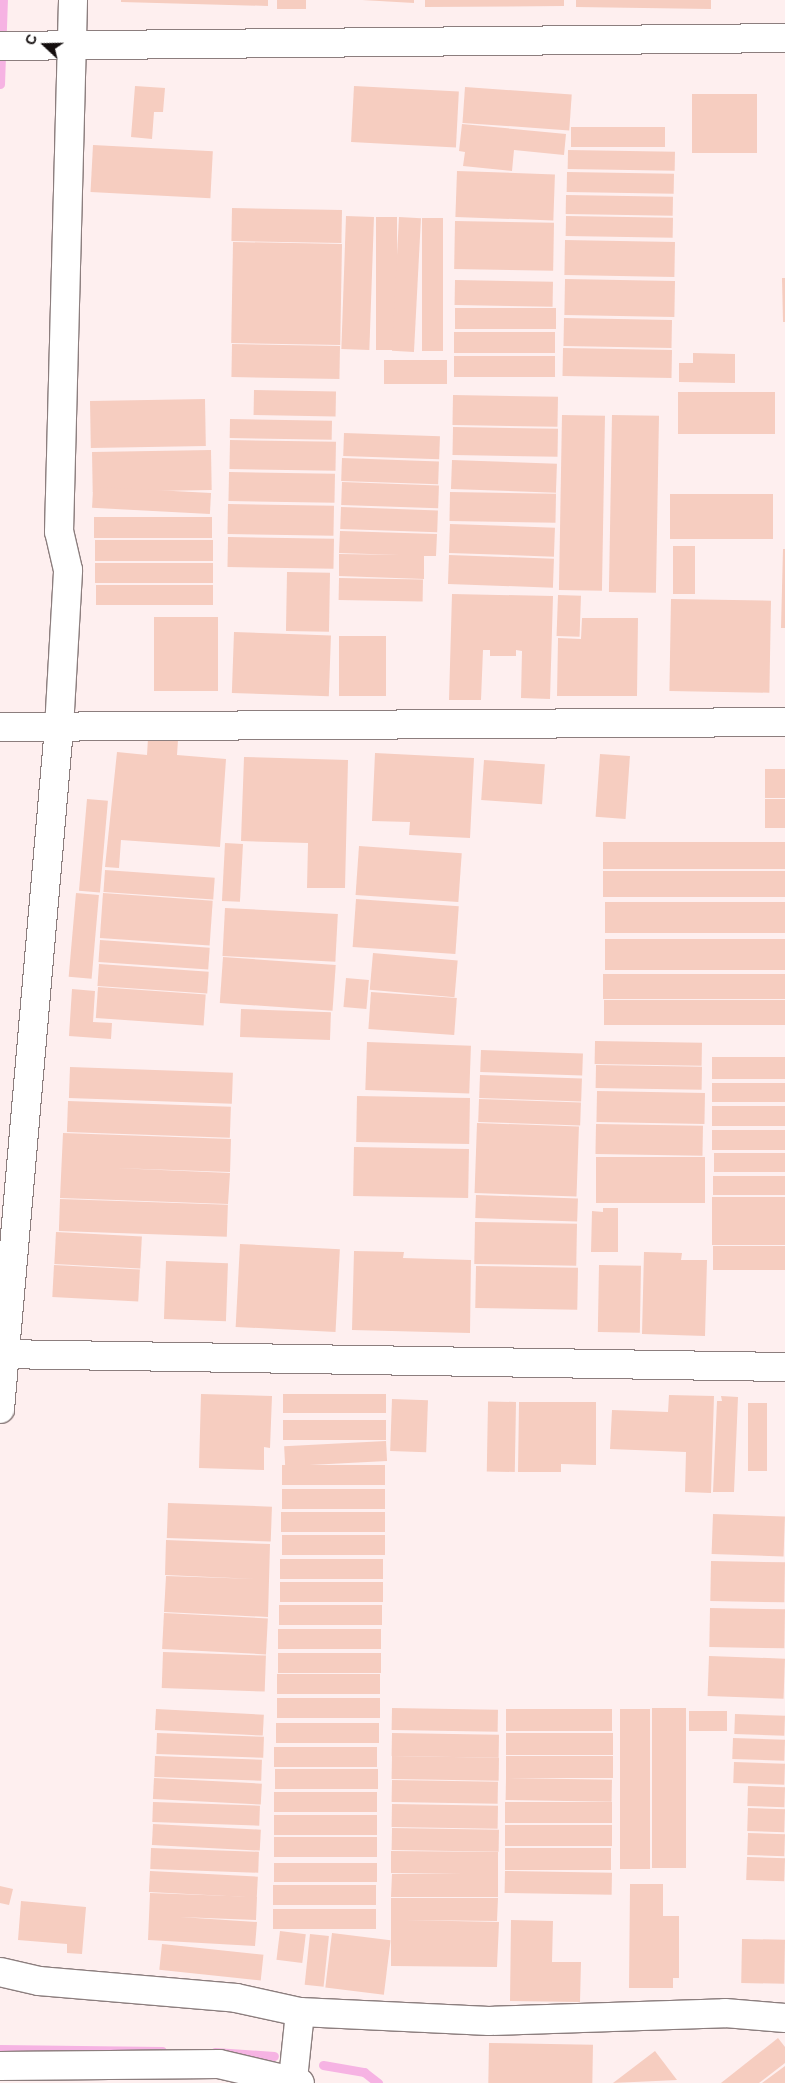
<!DOCTYPE html>
<meta charset="utf-8">
<style>
body{margin:0}
#map{position:relative;width:785px;height:2083px;overflow:hidden;background:#feefef;font-family:Arial,sans-serif}
div>[style]{position:absolute}
[style*='--x']{left:calc(var(--x)*1px);top:calc(var(--y)*1px);width:calc(var(--w)*1px);rotate:calc(var(--a)*1deg)}
.stream>*{height:9px;margin:-4.5px;padding:0 4.5px;transform-origin:4.5px;border-radius:4.5px;background:#f6b3e3}
.building>*{inset:0;background:#f6cdc0;transform-origin:0 0}
.roads{filter:drop-shadow(1px 0 #8c7e7e) drop-shadow(-1px 0 #8c7e7e) drop-shadow(0 1px #8c7e7e) drop-shadow(0 -1px #8c7e7e)}
.street>*{height:28px;margin:-14px;padding:0 14px;transform-origin:14px;border-radius:14px;background:#fff}
span{translate:-50% -50%;white-space:nowrap;text-align:center;line-height:1.15;-webkit-text-stroke:4px #fff;paint-order:stroke}
.north{position:absolute;left:20px;top:20px;width:50px;height:50px;-webkit-text-stroke:4px #fff;paint-order:stroke;rotate:291deg;font-size:14px;font-weight:700;line-height:20px;text-align:center;color:#140f0f}
.north::after{content:'';display:block;margin:auto;width:18px;height:22px;background:#140f0f;clip-path:polygon(50% 0,100% 100%,50% 72%,0 100%)}
</style>
<div id="map">
<div class="stream">
<i style="--x:0;--y:84;--w:84;--a:-88"></i>
<i style="--x:0;--y:2049;--w:162;--a:0.7"></i>
<i style="--x:215;--y:2052;--w:59;--a:3.9"></i>
<i style="--x:323;--y:2065;--w:42;--a:9.7"></i>
<i style="--x:364;--y:2072;--w:18;--a:38"></i>
</div>
<div class="building">
<i style="clip-path:polygon(121px 0,268px 0,268px 6px,121px 2px)"></i>
<i style="left:277px;top:0;width:29px;height:9px"></i>
<i style="clip-path:polygon(362px 0,414px 0,414px 3px)"></i>
<i style="clip-path:polygon(425px 0,564px 0,564px 6px,425px 7px)"></i>
<i style="clip-path:polygon(576px 0,711px 0,711px 9px,576px 7px)"></i>
<i style="clip-path:polygon(135px 86px,165px 88px,163px 112px,154px 112px,152px 139px,131px 137px)"></i>
<i style="left:354px;top:86px;width:105px;height:56px;rotate:3deg"></i>
<i style="left:465px;top:87px;width:107px;height:36px;rotate:4deg"></i>
<i style="left:692px;top:94px;width:65px;height:59px"></i>
<i style="clip-path:polygon(462px 124px,566px 134px,564px 155px,514px 150px,512px 171px,463px 166px,465px 152px,459px 151px)"></i>
<i style="left:571px;top:127px;width:94px;height:20px"></i>
<i style="left:93px;top:145px;width:120px;height:47px;rotate:3deg"></i>
<i style="left:568px;top:150px;width:107px;height:19px;rotate:1deg"></i>
<i style="left:457px;top:171px;width:98px;height:46px;rotate:2deg"></i>
<i style="left:567px;top:172px;width:107px;height:20px;rotate:1deg"></i>
<i style="left:566px;top:195px;width:107px;height:19px;rotate:1deg"></i>
<i style="left:232px;top:208px;width:110px;height:33px;rotate:1deg"></i>
<i style="left:346px;top:216px;width:28px;height:133px;rotate:2deg"></i>
<i style="left:566px;top:216px;width:107px;height:20px;rotate:1deg"></i>
<i style="left:376px;top:217px;width:21px;height:133px"></i>
<i style="left:399px;top:217px;width:22px;height:134px;rotate:3deg"></i>
<i style="left:422px;top:218px;width:21px;height:133px"></i>
<i style="left:455px;top:221px;width:99px;height:48px;rotate:1deg"></i>
<i style="left:565px;top:240px;width:110px;height:35px;rotate:1deg"></i>
<i style="left:233px;top:242px;width:109px;height:101px;rotate:1deg"></i>
<i style="clip-path:polygon(782px 278px,785px 278px,785px 322px,783px 322px)"></i>
<i style="left:565px;top:279px;width:110px;height:36px;rotate:1deg"></i>
<i style="left:455px;top:280px;width:98px;height:25px;rotate:1deg"></i>
<i style="left:455px;top:308px;width:101px;height:21px"></i>
<i style="left:564px;top:318px;width:108px;height:28px;rotate:1deg"></i>
<i style="left:454px;top:332px;width:101px;height:21px"></i>
<i style="left:232px;top:344px;width:108px;height:33px;rotate:1deg"></i>
<i style="left:563px;top:348px;width:109px;height:28px;rotate:1deg"></i>
<i style="clip-path:polygon(693px 353px,735px 354px,735px 383px,679px 382px,679px 363px,693px 363px)"></i>
<i style="left:454px;top:356px;width:101px;height:21px"></i>
<i style="left:384px;top:360px;width:63px;height:24px"></i>
<i style="left:254px;top:390px;width:82px;height:25px;rotate:1deg"></i>
<i style="left:678px;top:392px;width:97px;height:42px"></i>
<i style="left:453px;top:395px;width:105px;height:30px;rotate:1deg"></i>
<i style="left:205px;top:399px;width:47px;height:115px;rotate:89deg"></i>
<i style="left:562px;top:415px;width:43px;height:175px;rotate:1deg"></i>
<i style="left:612px;top:415px;width:47px;height:177px;rotate:1deg"></i>
<i style="left:230px;top:419px;width:102px;height:19px;rotate:1deg"></i>
<i style="left:453px;top:427px;width:105px;height:28px;rotate:1deg"></i>
<i style="left:344px;top:433px;width:96px;height:23px;rotate:2deg"></i>
<i style="left:230px;top:440px;width:106px;height:29px;rotate:1deg"></i>
<i style="left:211px;top:450px;width:40px;height:119px;rotate:89deg"></i>
<i style="left:342px;top:458px;width:97px;height:23px;rotate:2deg"></i>
<i style="left:452px;top:460px;width:105px;height:29px;rotate:2deg"></i>
<i style="left:229px;top:472px;width:106px;height:29px;rotate:1deg"></i>
<i style="left:342px;top:482px;width:97px;height:23px;rotate:2deg"></i>
<i style="left:450px;top:492px;width:106px;height:29px;rotate:1deg"></i>
<i style="left:211px;top:493px;width:21px;height:118px;rotate:93deg"></i>
<i style="left:670px;top:494px;width:103px;height:45px"></i>
<i style="left:228px;top:504px;width:106px;height:30px;rotate:1deg"></i>
<i style="left:341px;top:507px;width:97px;height:22px;rotate:2deg"></i>
<i style="left:94px;top:517px;width:118px;height:21px"></i>
<i style="left:450px;top:524px;width:105px;height:29px;rotate:2deg"></i>
<i style="clip-path:polygon(340px 531px,437px 534px,436px 556px,424px 556px,424px 579px,339px 576px,339px 554px,400px 555px,339px 553px)"></i>
<i style="left:228px;top:537px;width:106px;height:30px;rotate:1deg"></i>
<i style="left:213px;top:540px;width:21px;height:118px;rotate:90deg"></i>
<i style="left:673px;top:546px;width:22px;height:48px"></i>
<i style="clip-path:polygon(783px 549px,785px 549px,785px 628px,781px 628px)"></i>
<i style="left:449px;top:555px;width:105px;height:29px;rotate:2deg"></i>
<i style="left:213px;top:563px;width:20px;height:118px;rotate:90deg"></i>
<i style="left:287px;top:572px;width:43px;height:59px;rotate:1deg"></i>
<i style="left:339px;top:578px;width:84px;height:22px;rotate:1deg"></i>
<i style="left:213px;top:585px;width:20px;height:117px;rotate:90deg"></i>
<i style="clip-path:polygon(452px 594px,553px 596px,550px 699px,521px 698px,522px 651px,516px 650px,516px 656px,490px 656px,490px 650px,483px 650px,481px 700px,449px 700px)"></i>
<i style="left:558px;top:595px;width:23px;height:41px;rotate:2deg"></i>
<i style="left:671px;top:599px;width:100px;height:92px;rotate:1deg"></i>
<i style="left:154px;top:617px;width:64px;height:74px"></i>
<i style="clip-path:polygon(582px 618px,638px 618px,637px 696px,557px 696px,558px 638px,581px 639px)"></i>
<i style="left:234px;top:632px;width:97px;height:61px;rotate:2deg"></i>
<i style="left:386px;top:636px;width:60px;height:47px;rotate:90deg"></i>
<i style="clip-path:polygon(148px 738px,178px 740px,177px 755px,226px 759px,220px 847px,121px 840px,119px 868px,105px 867px,117px 752px,147px 755px)"></i>
<i style="clip-path:polygon(375px 753px,474px 758px,470px 838px,409px 835px,410px 822px,372px 821px)"></i>
<i style="left:600px;top:754px;width:30px;height:63px;rotate:4deg"></i>
<i style="clip-path:polygon(244px 757px,348px 760px,345px 888px,307px 888px,308px 843px,241px 841px)"></i>
<i style="left:484px;top:760px;width:61px;height:40px;rotate:4deg"></i>
<i style="left:765px;top:769px;width:20px;height:29px"></i>
<i style="left:87px;top:799px;width:21px;height:92px;rotate:5deg"></i>
<i style="left:765px;top:799px;width:20px;height:29px"></i>
<i style="left:785px;top:842px;width:27px;height:182px;rotate:90deg"></i>
<i style="left:225px;top:843px;width:18px;height:58px;rotate:3deg"></i>
<i style="left:359px;top:846px;width:103px;height:49px;rotate:4deg"></i>
<i style="left:105px;top:870px;width:110px;height:22px;rotate:4deg"></i>
<i style="left:785px;top:871px;width:26px;height:182px;rotate:90deg"></i>
<i style="left:76px;top:893px;width:23px;height:84px;rotate:5deg"></i>
<i style="left:103px;top:893px;width:110px;height:45px;rotate:4deg"></i>
<i style="left:356px;top:899px;width:103px;height:48px;rotate:4deg"></i>
<i style="left:785px;top:902px;width:31px;height:180px;rotate:90deg"></i>
<i style="left:225px;top:908px;width:113px;height:48px;rotate:3deg"></i>
<i style="left:785px;top:939px;width:31px;height:180px;rotate:90deg"></i>
<i style="left:100px;top:940px;width:110px;height:22px;rotate:4deg"></i>
<i style="left:373px;top:953px;width:85px;height:37px;rotate:5deg"></i>
<i style="left:223px;top:957px;width:113px;height:46px;rotate:4deg"></i>
<i style="left:99px;top:964px;width:110px;height:22px;rotate:4deg"></i>
<i style="left:603px;top:974px;width:182px;height:25px"></i>
<i style="left:346px;top:978px;width:23px;height:29px;rotate:5deg"></i>
<i style="left:98px;top:987px;width:108px;height:31px;rotate:4deg"></i>
<i style="clip-path:polygon(72px 989px,95px 991px,93px 1022px,112px 1023px,111px 1039px,69px 1036px)"></i>
<i style="left:371px;top:992px;width:86px;height:37px;rotate:4deg"></i>
<i style="left:604px;top:1000px;width:181px;height:25px"></i>
<i style="left:241px;top:1009px;width:90px;height:28px;rotate:2deg"></i>
<i style="left:595px;top:1041px;width:107px;height:23px;rotate:1deg"></i>
<i style="left:367px;top:1042px;width:104px;height:48px;rotate:2deg"></i>
<i style="left:481px;top:1050px;width:102px;height:22px;rotate:2deg"></i>
<i style="left:785px;top:1057px;width:22px;height:73px;rotate:90deg"></i>
<i style="left:596px;top:1065px;width:106px;height:23px;rotate:1deg"></i>
<i style="left:70px;top:1067px;width:163px;height:31px;rotate:2deg"></i>
<i style="left:480px;top:1075px;width:102px;height:23px;rotate:2deg"></i>
<i style="left:785px;top:1083px;width:19px;height:73px;rotate:90deg"></i>
<i style="left:597px;top:1091px;width:108px;height:31px;rotate:1deg"></i>
<i style="left:357px;top:1096px;width:113px;height:46px;rotate:1deg"></i>
<i style="left:479px;top:1099px;width:102px;height:23px;rotate:2deg"></i>
<i style="left:68px;top:1101px;width:163px;height:31px;rotate:2deg"></i>
<i style="left:785px;top:1106px;width:20px;height:73px;rotate:90deg"></i>
<i style="left:477px;top:1123px;width:102px;height:70px;rotate:2deg"></i>
<i style="left:596px;top:1124px;width:107px;height:30px;rotate:1deg"></i>
<i style="left:712px;top:1130px;width:73px;height:20px"></i>
<i style="clip-path:polygon(63px 1133px,231px 1139px,230px 1172px,115px 1168px,230px 1173px,228px 1204px,60px 1198px)"></i>
<i style="left:354px;top:1147px;width:115px;height:49px;rotate:1deg"></i>
<i style="left:785px;top:1153px;width:19px;height:71px;rotate:90deg"></i>
<i style="left:705px;top:1157px;width:46px;height:109px;rotate:90deg"></i>
<i style="left:785px;top:1176px;width:19px;height:72px;rotate:90deg"></i>
<i style="left:476px;top:1195px;width:102px;height:23px;rotate:2deg"></i>
<i style="left:785px;top:1197px;width:48px;height:73px;rotate:90deg"></i>
<i style="left:60px;top:1199px;width:168px;height:32px;rotate:2deg"></i>
<i style="clip-path:polygon(603px 1208px,618px 1208px,618px 1252px,591px 1252px,592px 1211px,603px 1212px)"></i>
<i style="left:475px;top:1222px;width:102px;height:42px;rotate:1deg"></i>
<i style="left:56px;top:1232px;width:86px;height:32px;rotate:3deg"></i>
<i style="left:240px;top:1244px;width:100px;height:83px;rotate:3deg"></i>
<i style="left:785px;top:1246px;width:24px;height:72px;rotate:90deg"></i>
<i style="clip-path:polygon(354px 1251px,404px 1252px,403px 1258px,471px 1260px,470px 1333px,352px 1330px)"></i>
<i style="clip-path:polygon(644px 1252px,682px 1253px,681px 1260px,707px 1260px,705px 1336px,642px 1334px)"></i>
<i style="left:166px;top:1261px;width:62px;height:58px;rotate:2deg"></i>
<i style="left:54px;top:1265px;width:86px;height:32px;rotate:3deg"></i>
<i style="left:599px;top:1265px;width:42px;height:67px;rotate:1deg"></i>
<i style="left:476px;top:1266px;width:102px;height:42px;rotate:1deg"></i>
<i style="clip-path:polygon(201px 1394px,272px 1396px,270px 1448px,264px 1447px,264px 1470px,199px 1468px)"></i>
<i style="left:283px;top:1394px;width:103px;height:19px"></i>
<i style="clip-path:polygon(669px 1395px,714px 1396px,711px 1493px,685px 1492px,686px 1452px,610px 1449px,612px 1410px,668px 1412px)"></i>
<i style="clip-path:polygon(721px 1396px,738px 1397px,734px 1492px,713px 1492px,717px 1401px,722px 1401px)"></i>
<i style="left:392px;top:1399px;width:36px;height:52px;rotate:2deg"></i>
<i style="left:516px;top:1402px;width:70px;height:28px;rotate:91deg"></i>
<i style="clip-path:polygon(519px 1402px,596px 1402px,596px 1465px,561px 1464px,561px 1472px,518px 1472px)"></i>
<i style="left:748px;top:1403px;width:19px;height:68px"></i>
<i style="left:283px;top:1420px;width:103px;height:20px"></i>
<i style="left:386px;top:1441px;width:20px;height:102px;rotate:87deg"></i>
<i style="left:282px;top:1465px;width:103px;height:20px"></i>
<i style="left:282px;top:1489px;width:103px;height:20px"></i>
<i style="left:168px;top:1503px;width:104px;height:35px;rotate:2deg"></i>
<i style="left:281px;top:1512px;width:104px;height:20px"></i>
<i style="left:713px;top:1514px;width:72px;height:40px;rotate:2deg"></i>
<i style="left:282px;top:1535px;width:103px;height:20px"></i>
<i style="clip-path:polygon(166px 1540px,270px 1544px,268px 1617px,164px 1612px,166px 1576px,258px 1579px,165px 1575px)"></i>
<i style="left:280px;top:1559px;width:103px;height:20px"></i>
<i style="left:711px;top:1561px;width:74px;height:40px;rotate:1deg"></i>
<i style="left:280px;top:1582px;width:103px;height:20px"></i>
<i style="left:382px;top:1605px;width:20px;height:103px;rotate:90deg"></i>
<i style="left:710px;top:1608px;width:75px;height:39px;rotate:1deg"></i>
<i style="left:164px;top:1613px;width:104px;height:36px;rotate:3deg"></i>
<i style="left:278px;top:1629px;width:103px;height:20px"></i>
<i style="left:163px;top:1652px;width:103px;height:36px;rotate:2deg"></i>
<i style="left:278px;top:1653px;width:103px;height:20px"></i>
<i style="left:709px;top:1656px;width:76px;height:40px;rotate:2deg"></i>
<i style="left:277px;top:1674px;width:103px;height:20px"></i>
<i style="left:380px;top:1698px;width:20px;height:103px;rotate:90deg"></i>
<i style="left:392px;top:1708px;width:106px;height:22px;rotate:1deg"></i>
<i style="left:652px;top:1708px;width:34px;height:160px"></i>
<i style="left:156px;top:1709px;width:108px;height:21px;rotate:3deg"></i>
<i style="left:506px;top:1709px;width:106px;height:22px"></i>
<i style="left:620px;top:1709px;width:30px;height:160px"></i>
<i style="left:689px;top:1711px;width:38px;height:20px"></i>
<i style="left:735px;top:1714px;width:50px;height:20px;rotate:2deg"></i>
<i style="left:276px;top:1723px;width:103px;height:20px"></i>
<i style="left:157px;top:1733px;width:107px;height:21px;rotate:2deg"></i>
<i style="left:392px;top:1733px;width:107px;height:23px;rotate:1deg"></i>
<i style="left:506px;top:1733px;width:107px;height:22px"></i>
<i style="left:733px;top:1738px;width:52px;height:21px;rotate:2deg"></i>
<i style="left:377px;top:1747px;width:20px;height:103px;rotate:90deg"></i>
<i style="left:155px;top:1756px;width:107px;height:21px;rotate:2deg"></i>
<i style="left:392px;top:1756px;width:107px;height:23px;rotate:1deg"></i>
<i style="left:506px;top:1756px;width:107px;height:22px"></i>
<i style="left:734px;top:1762px;width:51px;height:21px;rotate:2deg"></i>
<i style="left:378px;top:1769px;width:20px;height:103px;rotate:90deg"></i>
<i style="left:154px;top:1778px;width:108px;height:21px;rotate:3deg"></i>
<i style="left:506px;top:1778px;width:106px;height:22px;rotate:1deg"></i>
<i style="left:392px;top:1780px;width:106px;height:22px;rotate:1deg"></i>
<i style="left:748px;top:1786px;width:37px;height:20px;rotate:2deg"></i>
<i style="left:274px;top:1792px;width:103px;height:20px"></i>
<i style="left:153px;top:1802px;width:107px;height:20px;rotate:2deg"></i>
<i style="left:505px;top:1802px;width:107px;height:21px"></i>
<i style="left:392px;top:1804px;width:106px;height:23px;rotate:1deg"></i>
<i style="left:748px;top:1808px;width:37px;height:23px;rotate:2deg"></i>
<i style="left:274px;top:1815px;width:103px;height:20px"></i>
<i style="left:153px;top:1824px;width:108px;height:21px;rotate:3deg"></i>
<i style="left:505px;top:1825px;width:107px;height:21px"></i>
<i style="left:392px;top:1828px;width:107px;height:22px;rotate:1deg"></i>
<i style="left:748px;top:1833px;width:37px;height:22px;rotate:2deg"></i>
<i style="left:274px;top:1837px;width:103px;height:20px"></i>
<i style="left:151px;top:1848px;width:108px;height:21px;rotate:2deg"></i>
<i style="left:505px;top:1848px;width:106px;height:22px"></i>
<i style="clip-path:polygon(391px 1851px,498px 1852px,498px 1897px,391px 1897px,392px 1874px,462px 1874px,391px 1873px)"></i>
<i style="left:747px;top:1857px;width:38px;height:23px;rotate:2deg"></i>
<i style="left:274px;top:1863px;width:103px;height:19px"></i>
<i style="left:150px;top:1871px;width:108px;height:21px;rotate:3deg"></i>
<i style="left:505px;top:1871px;width:107px;height:22px;rotate:1deg"></i>
<i style="clip-path:polygon(630px 1884px,663px 1884px,663px 1916px,679px 1916px,679px 1978px,673px 1978px,673px 1988px,629px 1988px)"></i>
<i style="left:273px;top:1885px;width:103px;height:20px"></i>
<i style="clip-path:polygon(0 1886px,13px 1889px,9px 1905px,0 1903px)"></i>
<i style="clip-path:polygon(150px 1893px,257px 1897px,256px 1920px,180px 1917px,257px 1922px,255px 1946px,148px 1940px)"></i>
<i style="clip-path:polygon(391px 1898px,498px 1898px,497px 1921px,405px 1920px,499px 1922px,497px 1967px,391px 1966px)"></i>
<i style="clip-path:polygon(21px 1901px,86px 1907px,82px 1954px,67px 1953px,67px 1944px,18px 1940px)"></i>
<i style="left:273px;top:1909px;width:103px;height:20px"></i>
<i style="clip-path:polygon(511px 1920px,553px 1921px,552px 1962px,581px 1962px,580px 2002px,510px 2001px)"></i>
<i style="left:280px;top:1931px;width:26px;height:29px;rotate:7deg"></i>
<i style="left:332px;top:1933px;width:59px;height:55px;rotate:7deg"></i>
<i style="left:310px;top:1934px;width:19px;height:51px;rotate:6deg"></i>
<i style="left:742px;top:1939px;width:43px;height:44px;rotate:1deg"></i>
<i style="left:162px;top:1944px;width:102px;height:26px;rotate:6deg"></i>
<i style="clip-path:polygon(778px 2038px,785px 2047px,785px 2063px,759px 2083px,721px 2083px)"></i>
<i style="left:489px;top:2043px;width:104px;height:40px;rotate:1deg"></i>
<i style="clip-path:polygon(655px 2051px,677px 2080px,613px 2083px)"></i>
<i style="clip-path:polygon(785px 2066px,785px 2083px,762px 2083px)"></i>
</div>
<div class="roads">
<div class="street">
<i style="--x:0;--y:46;--w:785;--a:-0.58"></i>
<i style="--x:0;--y:727;--w:785;--a:-0.36"></i>
<i style="--x:0;--y:1354;--w:785;--a:0.95"></i>
<i style="--x:0;--y:1409;--w:684;--a:-85.05"></i>
<i style="--x:59;--y:728;--w:158;--a:-86.7"></i>
<i style="--x:68;--y:570;--w:39;--a:-103"></i>
<i style="--x:59;--y:532;--w:532;--a:-88.49"></i>
<i style="--x:0;--y:1972;--w:40;--a:13"></i>
<i style="--x:39;--y:1981;--w:198;--a:4.9"></i>
<i style="--x:236;--y:1998;--w:66;--a:12.3"></i>
<i style="--x:300;--y:2012;--w:189;--a:2.7"></i>
<i style="--x:489;--y:2021;--w:236;--a:-1.9"></i>
<i style="--x:725;--y:2013;--w:60;--a:4.8"></i>
<i style="--x:0;--y:2066;--w:219;--a:-0.5"></i>
<i style="--x:219;--y:2064;--w:83;--a:13.2"></i>
<i style="--x:293;--y:2079;--w:67;--a:-84"></i>
</div>
</div>
<div class="north">С</div>
</div>
